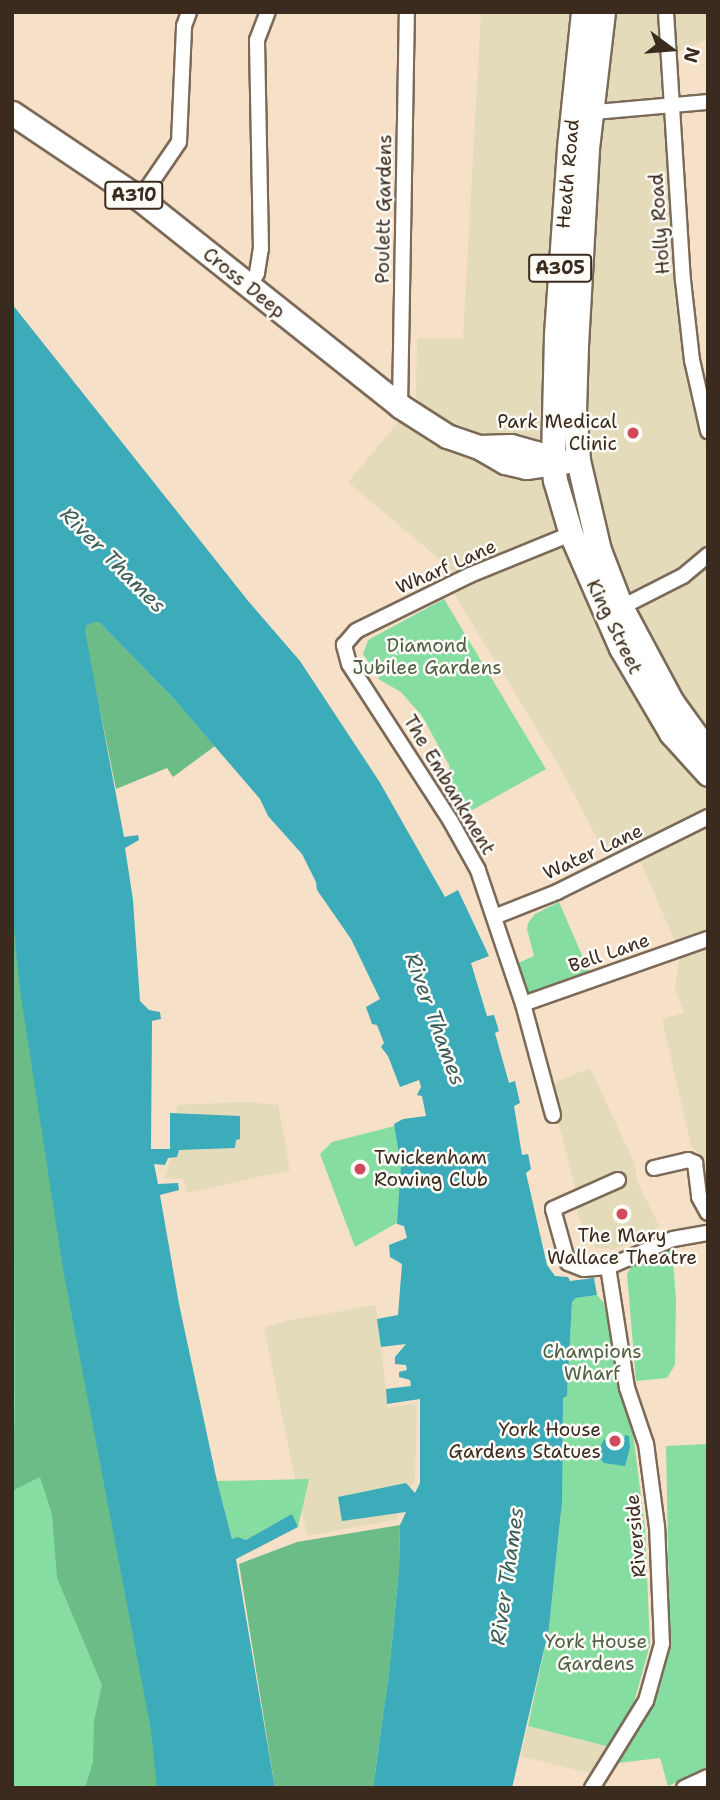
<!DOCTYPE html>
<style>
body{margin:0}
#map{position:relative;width:720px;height:1800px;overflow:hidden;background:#f6e0c7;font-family:"Shantell Sans",sans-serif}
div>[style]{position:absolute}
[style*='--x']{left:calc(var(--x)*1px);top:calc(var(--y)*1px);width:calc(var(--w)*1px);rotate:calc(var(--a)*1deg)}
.built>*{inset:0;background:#e3dbba;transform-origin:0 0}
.green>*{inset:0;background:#85dda1}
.forest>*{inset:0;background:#6cbc87}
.water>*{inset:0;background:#3cabba}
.roads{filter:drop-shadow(2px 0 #7c6a59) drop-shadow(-2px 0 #7c6a59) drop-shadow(0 2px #7c6a59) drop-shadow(0 -2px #7c6a59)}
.street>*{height:14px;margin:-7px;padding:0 7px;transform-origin:7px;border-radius:7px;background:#fff}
.primary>*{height:23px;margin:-11.5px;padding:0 11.5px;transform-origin:11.5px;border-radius:11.5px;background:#fff}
.dots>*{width:19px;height:19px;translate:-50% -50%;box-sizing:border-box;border:4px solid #fdfcf7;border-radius:50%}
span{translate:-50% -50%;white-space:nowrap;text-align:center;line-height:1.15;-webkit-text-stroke:5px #fdfcf7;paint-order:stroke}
.shield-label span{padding:2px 5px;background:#fdfcf7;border:2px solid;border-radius:5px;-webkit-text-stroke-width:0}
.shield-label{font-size:18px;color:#3b2a1e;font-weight:700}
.street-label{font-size:19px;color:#3b2a1e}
.poi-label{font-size:19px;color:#3b2a1e}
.right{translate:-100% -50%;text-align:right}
.left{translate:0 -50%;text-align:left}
.park-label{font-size:19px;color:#516045}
.water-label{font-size:21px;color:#3b5e5c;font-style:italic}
.frame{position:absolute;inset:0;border:14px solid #3b2a1e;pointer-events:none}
.north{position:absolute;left:636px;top:14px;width:70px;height:70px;-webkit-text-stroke:5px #fdfcf7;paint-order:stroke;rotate:106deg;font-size:19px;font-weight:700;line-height:28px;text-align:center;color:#3b2a1e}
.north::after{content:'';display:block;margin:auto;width:24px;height:32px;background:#3b2a1e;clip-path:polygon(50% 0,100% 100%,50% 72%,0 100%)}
</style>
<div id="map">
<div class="built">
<i style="clip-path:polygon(481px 12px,708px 12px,708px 39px,670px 55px,696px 364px,708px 420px,708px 1208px,704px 1201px,703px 1157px,691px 1145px,662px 1019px,684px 1013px,675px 990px,680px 953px,632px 842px,605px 854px,559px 765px,456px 597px,452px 570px,348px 482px,416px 401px,417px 338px,463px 339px)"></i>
<i style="clip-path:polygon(590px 1068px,635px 1164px,636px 1179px,659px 1226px,644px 1239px,613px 1249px,595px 1248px,577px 1214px,579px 1203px,549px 1085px)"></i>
<i style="clip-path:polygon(245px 1102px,278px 1105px,290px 1170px,187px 1193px,183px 1179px,165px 1178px,174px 1148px,177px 1105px)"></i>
<i style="clip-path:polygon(376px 1305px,388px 1408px,417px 1403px,415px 1479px,395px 1520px,307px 1536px,264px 1328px,285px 1321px)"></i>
<i style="left:528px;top:1726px;width:85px;height:31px;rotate:14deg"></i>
</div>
<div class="green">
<i style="clip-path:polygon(444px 599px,546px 769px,465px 814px,453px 797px,449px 765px,422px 716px,401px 692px,380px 680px,363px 654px,368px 640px)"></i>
<i style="clip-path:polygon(559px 902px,591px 976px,528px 995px,518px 963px,534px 956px,527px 929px,528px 923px,535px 914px)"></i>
<i style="clip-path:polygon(12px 1006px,157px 1788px,12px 1788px)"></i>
<i style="clip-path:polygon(426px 1118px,421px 1209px,355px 1247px,320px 1154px,332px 1142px)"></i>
<i style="clip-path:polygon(672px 1249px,676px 1299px,675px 1365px,667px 1378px,636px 1381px,627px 1274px,635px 1261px)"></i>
<i style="clip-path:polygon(597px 1295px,604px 1303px,633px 1433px,645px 1528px,650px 1645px,634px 1702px,610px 1747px,528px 1726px,549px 1628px,561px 1513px,563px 1397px,567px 1396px,572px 1302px,576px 1298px)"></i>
<i style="clip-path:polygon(708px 1444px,708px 1768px,668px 1786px,660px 1758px,618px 1763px,654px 1698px,670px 1643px,666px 1446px)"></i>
<i style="clip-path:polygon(309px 1479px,298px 1527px,291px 1515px,246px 1540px,232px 1539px,217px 1481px)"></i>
</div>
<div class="forest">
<i style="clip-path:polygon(94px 622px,99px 622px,174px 699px,215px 746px,173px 777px,167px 768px,116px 789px,84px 631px,87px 625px)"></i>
<i style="clip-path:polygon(12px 853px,172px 1788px,85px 1788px,93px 1762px,94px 1721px,102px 1685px,57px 1578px,52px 1514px,40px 1477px,12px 1491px,15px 1408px)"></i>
<i style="clip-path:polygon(400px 1525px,399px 1569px,389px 1672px,373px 1788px,275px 1788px,239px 1564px,297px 1542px)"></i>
</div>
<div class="water">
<i style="clip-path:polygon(12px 304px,249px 602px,300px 661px,379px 781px,445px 897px,458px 890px,489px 956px,471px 963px,487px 1016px,494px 1015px,499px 1031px,495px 1033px,509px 1083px,515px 1081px,520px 1103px,514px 1106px,522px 1155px,528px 1154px,531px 1169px,526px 1173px,547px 1265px,555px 1276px,568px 1277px,570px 1281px,594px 1278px,597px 1295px,576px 1298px,572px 1302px,567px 1396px,563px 1398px,562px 1502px,549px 1628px,512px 1788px,373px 1788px,389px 1672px,399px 1569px,400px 1525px,406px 1512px,342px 1521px,338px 1497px,406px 1483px,415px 1493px,420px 1483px,420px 1399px,387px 1404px,386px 1389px,411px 1386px,410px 1380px,399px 1377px,399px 1372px,407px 1370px,406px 1365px,395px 1364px,395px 1357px,406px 1344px,381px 1347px,377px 1319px,398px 1315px,402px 1264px,390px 1257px,389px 1245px,407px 1238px,404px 1226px,397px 1224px,401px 1166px,394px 1124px,403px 1119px,426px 1116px,422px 1096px,417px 1095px,421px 1087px,419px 1080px,400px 1087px,388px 1056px,381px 1047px,384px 1043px,377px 1025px,372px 1024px,366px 1007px,380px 999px,351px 939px,317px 890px,316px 882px,302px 854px,268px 816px,260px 799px,174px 699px,99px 622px,95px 622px,87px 625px,85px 631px,124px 837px,138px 835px,139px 840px,125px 848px,133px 900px,140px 1001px,149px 1010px,160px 1012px,161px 1019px,152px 1021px,151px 1149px,170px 1149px,170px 1113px,240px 1116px,240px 1139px,236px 1140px,235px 1148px,179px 1150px,177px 1157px,168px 1158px,165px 1165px,154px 1164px,158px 1184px,178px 1183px,179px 1190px,160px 1195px,179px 1304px,217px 1481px,232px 1539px,237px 1537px,246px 1540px,292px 1514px,298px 1527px,236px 1559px,275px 1788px,157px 1788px,151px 1730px,63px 1269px,20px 990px,12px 910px)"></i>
<i style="clip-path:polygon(625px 1435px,629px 1436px,630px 1447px,625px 1466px,604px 1463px,597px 1455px,604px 1439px,613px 1447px,623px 1447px)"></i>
</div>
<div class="roads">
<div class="street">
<i style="--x:666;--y:12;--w:269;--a:86.4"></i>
<i style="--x:683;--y:280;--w:81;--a:83.6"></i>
<i style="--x:692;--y:360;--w:73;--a:77.3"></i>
<i style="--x:584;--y:113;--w:124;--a:-5.1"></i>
<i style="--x:140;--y:199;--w:69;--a:-55.6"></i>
<i style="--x:179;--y:142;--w:116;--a:-87.5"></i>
<i style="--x:184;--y:26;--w:15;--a:-70"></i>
<i style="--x:249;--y:287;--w:16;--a:-60"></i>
<i style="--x:257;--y:273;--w:24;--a:-81"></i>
<i style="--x:261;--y:249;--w:209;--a:-91.1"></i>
<i style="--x:257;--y:40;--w:30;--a:-69"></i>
<i style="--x:400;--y:406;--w:394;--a:-89"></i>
<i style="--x:616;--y:610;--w:75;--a:-26.9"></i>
<i style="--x:683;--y:576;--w:33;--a:-40"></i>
<i style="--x:494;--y:917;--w:68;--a:-21.6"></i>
<i style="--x:557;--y:892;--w:169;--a:-26.4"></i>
<i style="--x:523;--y:1004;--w:196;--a:-19.4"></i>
<i style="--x:553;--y:1115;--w:115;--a:-105.1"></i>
<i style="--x:523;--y:1004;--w:141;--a:-108.6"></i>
<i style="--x:478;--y:870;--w:57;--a:-119.2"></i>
<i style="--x:450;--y:820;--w:186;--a:-122.9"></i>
<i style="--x:349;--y:664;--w:20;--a:-105"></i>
<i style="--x:344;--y:645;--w:18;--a:-49"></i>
<i style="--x:356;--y:631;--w:127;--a:-26.2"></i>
<i style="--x:470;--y:575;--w:109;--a:-22.1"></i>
<i style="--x:654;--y:1168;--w:35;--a:-13"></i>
<i style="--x:688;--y:1160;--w:8;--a:23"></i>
<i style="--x:695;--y:1163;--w:34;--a:83"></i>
<i style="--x:699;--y:1197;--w:18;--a:61"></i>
<i style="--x:618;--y:1180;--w:71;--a:156"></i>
<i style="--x:553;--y:1209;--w:56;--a:74.5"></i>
<i style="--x:568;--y:1263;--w:17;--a:21"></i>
<i style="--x:584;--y:1269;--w:24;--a:-5"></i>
<i style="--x:608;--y:1267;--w:71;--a:-23.3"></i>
<i style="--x:673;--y:1239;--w:36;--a:-10"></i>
<i style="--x:592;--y:1788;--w:102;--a:-58.2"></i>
<i style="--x:646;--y:1701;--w:59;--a:-74.3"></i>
<i style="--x:662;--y:1644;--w:117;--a:-92.4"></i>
<i style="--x:657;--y:1527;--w:84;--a:-97.5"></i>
<i style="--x:646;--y:1444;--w:59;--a:-108.7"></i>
<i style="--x:627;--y:1388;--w:122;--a:-98.9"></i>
<i style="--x:684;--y:1788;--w:26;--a:-25"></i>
</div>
<div class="primary">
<i style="--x:583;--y:12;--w:137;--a:95.9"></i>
<i style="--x:569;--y:148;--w:188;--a:94"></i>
<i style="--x:556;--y:336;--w:126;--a:91.4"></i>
<i style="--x:553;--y:462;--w:18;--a:84"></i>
<i style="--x:555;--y:480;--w:56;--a:73.5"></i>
<i style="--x:571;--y:534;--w:124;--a:66.3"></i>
<i style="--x:621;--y:648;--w:99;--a:59.5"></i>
<i style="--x:671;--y:733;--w:55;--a:47.9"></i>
<i style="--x:603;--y:12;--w:138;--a:96.7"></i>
<i style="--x:587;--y:149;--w:198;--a:93.2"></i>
<i style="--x:576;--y:347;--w:62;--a:91.8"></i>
<i style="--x:574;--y:409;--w:51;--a:85.5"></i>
<i style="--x:578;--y:460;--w:92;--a:76.9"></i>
<i style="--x:599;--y:550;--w:61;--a:68.9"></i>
<i style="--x:621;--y:607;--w:108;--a:61.8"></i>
<i style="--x:672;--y:702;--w:62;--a:54.2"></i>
<i style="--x:12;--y:113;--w:154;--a:33.9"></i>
<i style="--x:140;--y:199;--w:332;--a:38.5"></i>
<i style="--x:400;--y:406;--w:56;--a:32.6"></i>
<i style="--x:447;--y:436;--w:34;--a:19"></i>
<i style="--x:479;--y:447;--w:30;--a:30"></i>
<i style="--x:505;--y:462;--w:22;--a:13"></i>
<i style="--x:526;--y:467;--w:42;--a:-8.1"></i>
<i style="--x:479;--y:447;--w:32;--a:-2"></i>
<i style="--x:511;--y:446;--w:26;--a:16"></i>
<i style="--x:536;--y:453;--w:19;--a:28"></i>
</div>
</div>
<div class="dots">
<i style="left:633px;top:433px;background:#d1495b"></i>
<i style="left:360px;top:1169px;background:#d1495b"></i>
<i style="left:622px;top:1214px;background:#d1495b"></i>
<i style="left:615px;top:1441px;background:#d1495b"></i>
</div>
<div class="shield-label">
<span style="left:134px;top:195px">A310</span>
<span style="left:560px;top:268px">A305</span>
</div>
<div class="street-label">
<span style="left:568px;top:174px;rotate:-85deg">Heath Road</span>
<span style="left:384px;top:209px;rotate:-89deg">Poulett Gardens</span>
<span style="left:660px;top:224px;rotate:-94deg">Holly Road</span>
<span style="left:244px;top:283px;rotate:39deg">Cross Deep</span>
<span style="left:446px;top:567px;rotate:-24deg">Wharf Lane</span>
<span style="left:614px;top:627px;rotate:64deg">King Street</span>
<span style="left:449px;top:785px;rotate:59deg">The Embankment</span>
<span style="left:593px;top:852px;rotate:-25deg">Water Lane</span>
<span style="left:609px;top:953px;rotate:-19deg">Bell Lane</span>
<span style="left:636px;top:1536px;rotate:-95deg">Riverside</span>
</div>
<div class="poi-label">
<span class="right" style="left:617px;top:433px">Park Medical<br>Clinic</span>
<span class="left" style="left:374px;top:1169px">Twickenham<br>Rowing Club</span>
<span style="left:622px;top:1247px">The Mary<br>Wallace Theatre</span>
<span class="right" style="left:601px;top:1441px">York House<br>Gardens Statues</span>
</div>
<div class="park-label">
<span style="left:427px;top:657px">Diamond<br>Jubilee Gardens</span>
<span style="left:592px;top:1363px">Champions<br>Wharf</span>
<span style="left:596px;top:1653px">York House<br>Gardens</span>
</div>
<div class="water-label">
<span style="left:113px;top:560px;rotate:45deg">River Thames</span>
<span style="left:435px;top:1019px;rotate:70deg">River Thames</span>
<span style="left:507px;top:1576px;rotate:-82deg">River Thames</span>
</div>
<div class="frame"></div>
<div class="north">N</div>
</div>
